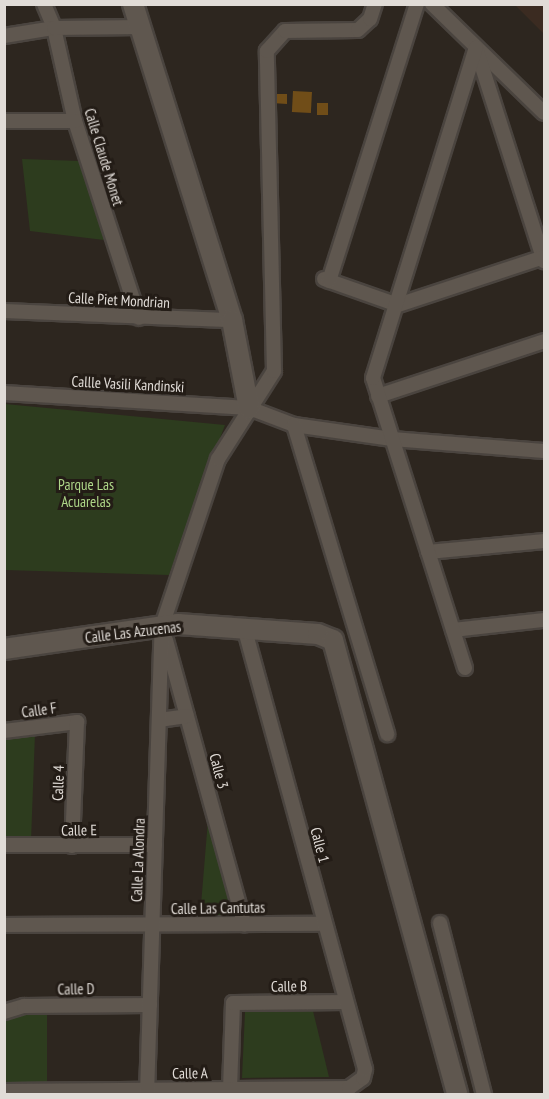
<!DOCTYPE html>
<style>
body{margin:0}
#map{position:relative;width:549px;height:1099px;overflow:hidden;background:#2d261f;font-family:"PT Sans Narrow",sans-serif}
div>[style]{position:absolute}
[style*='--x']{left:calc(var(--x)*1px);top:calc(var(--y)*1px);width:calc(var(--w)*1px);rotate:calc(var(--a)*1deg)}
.industrial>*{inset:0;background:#3b2b21}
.green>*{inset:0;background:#2d3c1e}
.building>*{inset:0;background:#704d18;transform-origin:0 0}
.roads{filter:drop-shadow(2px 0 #4a443f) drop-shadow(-2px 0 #4a443f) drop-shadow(0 2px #4a443f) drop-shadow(0 -2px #4a443f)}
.street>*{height:14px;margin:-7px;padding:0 7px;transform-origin:7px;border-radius:7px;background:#5f574f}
.secondary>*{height:20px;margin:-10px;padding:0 10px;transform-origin:10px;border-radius:10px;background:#5f574f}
span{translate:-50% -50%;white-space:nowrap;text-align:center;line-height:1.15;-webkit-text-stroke:6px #231c16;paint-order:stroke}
.street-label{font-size:15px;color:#e1dcd7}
.park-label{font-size:15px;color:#aed688}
.frame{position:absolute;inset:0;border:6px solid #e1dcd7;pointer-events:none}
</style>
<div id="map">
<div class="industrial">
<i style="clip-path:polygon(515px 5px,544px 5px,544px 34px)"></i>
</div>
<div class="green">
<i style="clip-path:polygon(22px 159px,80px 161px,104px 240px,30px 231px)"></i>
<i style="clip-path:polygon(5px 404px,225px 425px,169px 575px,5px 570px)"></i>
<i style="clip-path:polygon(35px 733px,31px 841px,10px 840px,5px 838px,4px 737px)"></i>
<i style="clip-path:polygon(208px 820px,234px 912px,234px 916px,200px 917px)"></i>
<i style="clip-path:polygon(313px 1011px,329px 1077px,242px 1078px,245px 1012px)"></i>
<i style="clip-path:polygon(21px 1012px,47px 1013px,47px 1084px,5px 1085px,4px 1018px)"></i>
</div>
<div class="building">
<i style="left:293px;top:91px;width:19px;height:21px;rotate:3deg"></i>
<i style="clip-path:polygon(273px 94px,287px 94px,287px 104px,272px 103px)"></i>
<i style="left:317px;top:103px;width:11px;height:12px"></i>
</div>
<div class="roads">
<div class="street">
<i style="--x:44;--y:4;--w:26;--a:67"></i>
<i style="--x:54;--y:28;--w:95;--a:77.3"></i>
<i style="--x:75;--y:121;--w:207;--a:72"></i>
<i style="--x:432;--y:4;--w:156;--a:44.2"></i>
<i style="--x:4;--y:36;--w:51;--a:-9.1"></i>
<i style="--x:54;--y:28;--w:86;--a:-0.7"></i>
<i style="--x:476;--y:48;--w:224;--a:72.3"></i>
<i style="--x:4;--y:121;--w:71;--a:0"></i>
<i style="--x:324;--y:279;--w:78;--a:19.4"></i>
<i style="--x:398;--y:305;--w:154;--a:-18.2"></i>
<i style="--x:329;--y:281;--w:291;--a:-72.4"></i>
<i style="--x:4;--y:311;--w:228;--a:2.3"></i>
<i style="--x:4;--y:393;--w:245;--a:3.5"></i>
<i style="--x:249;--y:408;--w:48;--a:20.7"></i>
<i style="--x:294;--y:425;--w:99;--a:8.1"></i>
<i style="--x:392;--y:439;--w:152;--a:4.5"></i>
<i style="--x:378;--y:396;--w:175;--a:-18.3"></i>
<i style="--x:294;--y:425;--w:323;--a:73.2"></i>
<i style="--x:428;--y:552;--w:117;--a:-5.4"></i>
<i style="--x:453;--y:630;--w:92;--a:-6.3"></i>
<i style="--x:166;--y:640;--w:295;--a:74.6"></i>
<i style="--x:465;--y:668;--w:304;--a:-107.6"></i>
<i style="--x:373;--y:378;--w:346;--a:-72.7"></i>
<i style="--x:159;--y:720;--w:28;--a:-8"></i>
<i style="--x:4;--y:731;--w:74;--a:-7"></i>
<i style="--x:77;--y:722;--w:124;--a:92.3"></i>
<i style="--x:4;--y:845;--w:151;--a:0"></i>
<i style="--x:440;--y:923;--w:177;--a:75.6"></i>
<i style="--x:4;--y:925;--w:320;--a:-0.2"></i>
<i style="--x:4;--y:1012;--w:21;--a:-17"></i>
<i style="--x:24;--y:1006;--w:126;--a:-0.5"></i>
<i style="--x:230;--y:1089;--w:86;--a:-88"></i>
<i style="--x:233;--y:1003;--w:113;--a:-0.5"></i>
<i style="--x:4;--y:1091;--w:345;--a:-0.5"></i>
<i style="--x:349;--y:1088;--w:17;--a:-36"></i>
<i style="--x:363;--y:1078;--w:9;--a:-77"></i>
<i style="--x:365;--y:1069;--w:457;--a:-105.3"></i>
<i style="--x:147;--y:1094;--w:468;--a:-88.2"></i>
<i style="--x:162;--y:626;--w:176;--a:-71.5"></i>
<i style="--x:218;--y:459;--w:104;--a:-57.5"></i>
<i style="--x:274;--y:371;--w:320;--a:-91.3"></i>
<i style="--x:267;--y:51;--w:27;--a:-48"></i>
<i style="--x:285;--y:31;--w:73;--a:-0.8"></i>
<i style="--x:358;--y:30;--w:16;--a:-43"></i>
<i style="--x:370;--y:19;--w:16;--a:-72"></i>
</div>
<div class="secondary">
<i style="--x:133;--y:4;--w:331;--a:72.6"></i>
<i style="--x:232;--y:320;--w:90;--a:79.1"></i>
<i style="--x:4;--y:649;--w:176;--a:-8.2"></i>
<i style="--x:178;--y:624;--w:140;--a:4.1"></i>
<i style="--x:318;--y:634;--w:16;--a:22"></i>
<i style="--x:333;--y:640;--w:471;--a:74.7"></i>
</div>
</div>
<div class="street-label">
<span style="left:104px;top:157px;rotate:73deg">Calle Claude Monet</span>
<span style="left:119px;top:300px;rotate:3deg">Calle Piet Mondrian</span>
<span style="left:128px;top:384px;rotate:3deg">Callle Vasili Kandinski</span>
<span style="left:133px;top:632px;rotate:-7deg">Calle Las Azucenas</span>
<span style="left:39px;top:710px;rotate:-8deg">Calle F</span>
<span style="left:219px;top:771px;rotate:75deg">Calle 3</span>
<span style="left:58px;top:783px;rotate:-88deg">Calle 4</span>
<span style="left:79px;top:830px;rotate:-1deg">Calle E</span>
<span style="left:320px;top:845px;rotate:75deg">Calle 1</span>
<span style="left:138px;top:860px;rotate:-88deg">Calle La Alondra</span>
<span style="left:218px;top:908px;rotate:-1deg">Calle Las Cantutas</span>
<span style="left:289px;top:986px;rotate:-1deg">Calle B</span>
<span style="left:76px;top:989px;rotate:-1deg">Calle D</span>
<span style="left:190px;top:1073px;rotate:-1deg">Calle A</span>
</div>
<div class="park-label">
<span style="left:86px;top:493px">Parque Las<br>Acuarelas</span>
</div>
<div class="frame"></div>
</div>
